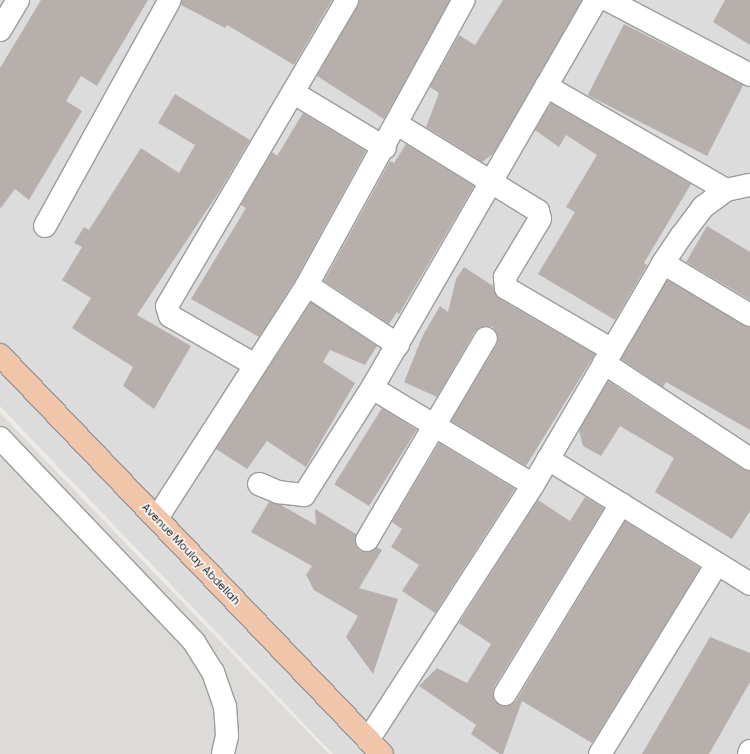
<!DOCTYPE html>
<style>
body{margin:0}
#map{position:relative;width:750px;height:754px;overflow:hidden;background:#eeeae6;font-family:Poppins,sans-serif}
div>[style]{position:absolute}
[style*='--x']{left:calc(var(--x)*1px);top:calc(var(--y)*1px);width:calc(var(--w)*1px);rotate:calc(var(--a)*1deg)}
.residential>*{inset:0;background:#dddcdc}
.airport>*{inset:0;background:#dddbd7}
.building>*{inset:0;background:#b7afac;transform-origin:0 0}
.roads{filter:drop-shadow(1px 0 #9c9c9c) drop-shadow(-1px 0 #9c9c9c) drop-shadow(0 1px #9c9c9c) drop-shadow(0 -1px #9c9c9c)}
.minor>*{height:22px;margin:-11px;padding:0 11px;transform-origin:11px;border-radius:11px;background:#fff}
.major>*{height:22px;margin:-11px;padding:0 11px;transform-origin:11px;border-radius:11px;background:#f1c5a9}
span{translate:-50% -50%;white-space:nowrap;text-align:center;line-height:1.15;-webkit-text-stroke:3px #fff;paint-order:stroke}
.street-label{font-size:11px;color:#1f1f1f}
</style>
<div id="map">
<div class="residential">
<i style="clip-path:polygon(0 0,750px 0,750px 754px,333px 754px,0 406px)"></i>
</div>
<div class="airport">
<i style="clip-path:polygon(0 413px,79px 495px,329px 754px,0 754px)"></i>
</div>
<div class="building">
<i style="clip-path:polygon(41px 0,148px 0,97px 86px,81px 76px,66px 101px,82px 111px,29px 200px,15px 189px,0 209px,0 68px)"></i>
<i style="clip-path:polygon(182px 0,332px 0,294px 65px,227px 25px,225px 28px,181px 5px)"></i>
<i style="clip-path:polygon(359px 0,450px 0,384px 119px,317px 76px)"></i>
<i style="clip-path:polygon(503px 0,582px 0,493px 154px,482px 162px,426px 127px,439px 93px,430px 87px,459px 35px,475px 45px)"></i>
<i style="clip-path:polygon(725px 0,750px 0,750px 45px,713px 22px)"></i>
<i style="left:624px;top:24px;width:134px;height:80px;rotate:27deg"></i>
<i style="clip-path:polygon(175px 94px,250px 140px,219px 192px,137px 315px,191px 346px,154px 409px,123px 386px,133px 367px,72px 328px,91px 298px,62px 280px,82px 247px,74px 243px,84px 227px,89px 230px,141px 148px,179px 173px,195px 145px,158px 123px)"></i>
<i style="clip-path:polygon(551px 103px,691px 184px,644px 263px,647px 265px,615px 320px,538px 274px,575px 212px,566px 207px,597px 155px,566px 135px,559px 147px,535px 130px)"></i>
<i style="clip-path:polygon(303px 113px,366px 151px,296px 279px,259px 337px,191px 299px,246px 208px,241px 205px,272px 152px,277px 156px)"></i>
<i style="clip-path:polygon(406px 144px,474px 186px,399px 314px,397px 312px,389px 324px,324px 281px,390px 161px,394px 163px)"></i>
<i style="clip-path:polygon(707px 226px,750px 252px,750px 300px,686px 262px)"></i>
<i style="clip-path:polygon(464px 267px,493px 286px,500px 299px,595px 354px,526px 466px,451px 421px,497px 344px,498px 338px,493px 327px,486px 326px,475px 331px,437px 397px,404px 382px,423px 335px,440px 306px,448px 312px,456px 279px)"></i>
<i style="clip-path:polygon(667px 280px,750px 327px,750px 430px,666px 382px,663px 387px,621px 359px)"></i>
<i style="clip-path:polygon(311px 302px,377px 346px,365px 365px,330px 350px,323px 362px,355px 383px,306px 467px,267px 441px,247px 469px,216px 449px)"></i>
<i style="clip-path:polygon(608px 381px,743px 469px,750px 471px,750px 511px,732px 539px,655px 492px,674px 458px,620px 426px,601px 456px,583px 446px,579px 430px)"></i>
<i style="left:382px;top:408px;width:41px;height:90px;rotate:32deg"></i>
<i style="clip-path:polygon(439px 443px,515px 489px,435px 613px,402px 591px,419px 565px,391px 547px,402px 529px,392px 522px)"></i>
<i style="clip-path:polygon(585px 497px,604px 508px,494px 687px,494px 700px,499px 705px,511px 705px,516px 701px,625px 521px,700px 568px,592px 743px,522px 701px,503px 754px,500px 754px,471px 734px,476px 725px,419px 686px,437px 668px,467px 683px,491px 644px,459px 623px,538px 500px,570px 521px)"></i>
<i style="clip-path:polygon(269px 502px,281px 505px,316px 525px,315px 509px,356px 534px,356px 546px,360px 551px,367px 552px,377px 547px,382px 550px,359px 588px,398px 599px,373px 674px,346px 637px,358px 616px,314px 590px,306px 575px,312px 566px,251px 532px)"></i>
<i style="clip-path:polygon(710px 637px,750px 653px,750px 682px,709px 754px,642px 754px)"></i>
</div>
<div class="roads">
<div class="minor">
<i style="--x:608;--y:0;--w:161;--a:27.8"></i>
<i style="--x:0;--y:30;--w:35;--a:-59"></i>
<i style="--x:546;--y:86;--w:208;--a:30"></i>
<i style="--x:294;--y:93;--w:106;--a:31.1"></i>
<i style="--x:397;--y:124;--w:166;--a:31.7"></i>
<i style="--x:538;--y:211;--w:8;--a:76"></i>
<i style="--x:540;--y:219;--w:68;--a:121.1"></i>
<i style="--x:505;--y:277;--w:11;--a:85"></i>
<i style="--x:506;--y:288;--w:123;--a:30.3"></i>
<i style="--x:45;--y:226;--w:258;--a:-61.1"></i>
<i style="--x:663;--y:263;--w:101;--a:30.9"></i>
<i style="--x:307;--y:285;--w:109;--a:33.4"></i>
<i style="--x:604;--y:363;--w:175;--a:33.3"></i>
<i style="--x:255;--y:365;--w:98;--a:-150"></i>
<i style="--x:170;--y:316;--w:10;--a:-107"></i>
<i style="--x:167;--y:306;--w:355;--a:-59.5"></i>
<i style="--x:0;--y:438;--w:282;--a:46.4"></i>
<i style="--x:194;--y:642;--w:36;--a:58"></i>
<i style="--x:213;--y:672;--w:36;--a:71"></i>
<i style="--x:225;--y:706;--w:30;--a:86"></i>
<i style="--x:227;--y:736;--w:18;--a:103"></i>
<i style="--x:548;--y:459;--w:238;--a:31.7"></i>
<i style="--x:259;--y:484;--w:21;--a:23"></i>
<i style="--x:278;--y:492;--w:26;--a:7"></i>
<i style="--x:304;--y:495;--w:127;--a:-57.6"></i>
<i style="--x:533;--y:485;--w:188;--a:-148.9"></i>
<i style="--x:372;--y:388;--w:448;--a:-60"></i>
<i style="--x:157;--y:518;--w:277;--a:-57.2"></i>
<i style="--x:307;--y:285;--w:325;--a:-61.2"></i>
<i style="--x:367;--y:540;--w:234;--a:-59.5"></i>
<i style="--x:505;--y:694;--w:223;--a:-58.6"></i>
<i style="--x:368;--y:740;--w:304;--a:-57.1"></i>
<i style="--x:533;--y:485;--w:257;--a:-59.6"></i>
<i style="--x:663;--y:263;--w:34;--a:-56"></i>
<i style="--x:682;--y:235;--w:35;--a:-53"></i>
<i style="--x:703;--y:207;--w:29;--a:-36"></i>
<i style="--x:726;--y:190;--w:25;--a:-12"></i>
<i style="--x:600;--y:754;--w:223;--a:-58.4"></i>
<i style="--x:749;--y:754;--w:3;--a:-72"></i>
</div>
<div class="major">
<i style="--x:0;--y:355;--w:552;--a:46.25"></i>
</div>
</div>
<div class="street-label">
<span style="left:191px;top:554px;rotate:46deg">Avenue Moulay Abdellah</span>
</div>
</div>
